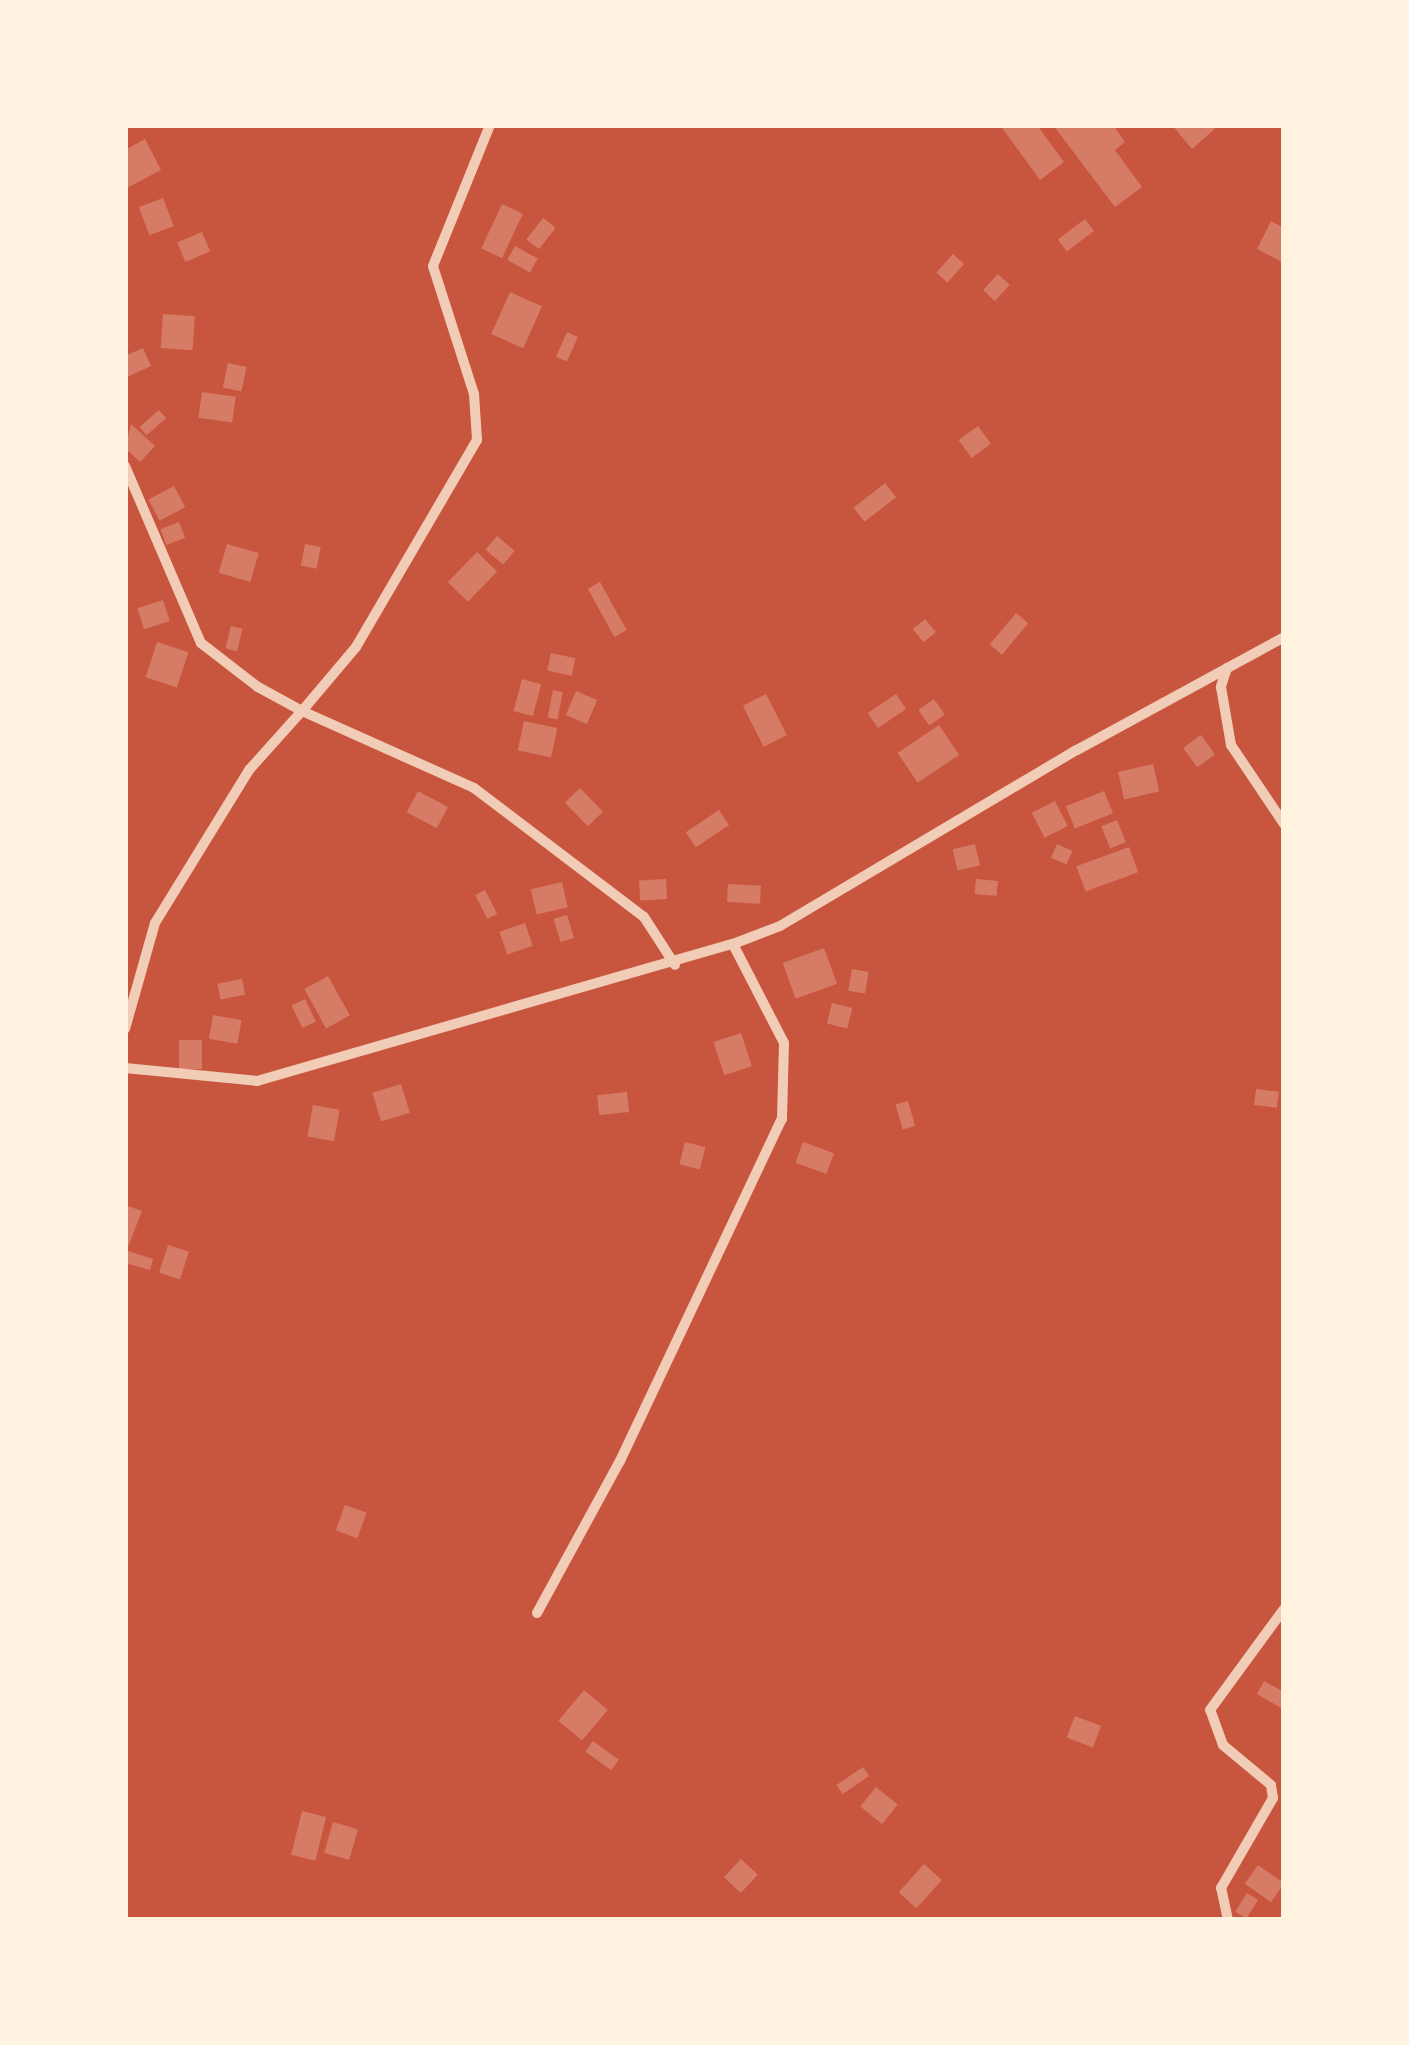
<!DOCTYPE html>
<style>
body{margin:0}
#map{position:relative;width:1409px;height:2045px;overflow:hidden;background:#c8553d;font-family:"DejaVu Sans",sans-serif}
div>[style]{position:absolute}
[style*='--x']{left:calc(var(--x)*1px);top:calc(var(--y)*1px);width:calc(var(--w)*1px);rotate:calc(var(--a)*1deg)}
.building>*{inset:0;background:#d67c66;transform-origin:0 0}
.minor>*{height:10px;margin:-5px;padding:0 5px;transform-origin:5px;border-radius:5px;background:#f1ccb7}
span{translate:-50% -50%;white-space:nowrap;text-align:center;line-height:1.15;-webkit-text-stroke:10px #fff3e0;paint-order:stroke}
.frame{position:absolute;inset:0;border:128px solid #fff3e0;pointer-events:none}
</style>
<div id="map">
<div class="building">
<i style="clip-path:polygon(1000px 125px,1037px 125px,1064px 162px,1040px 180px)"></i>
<i style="clip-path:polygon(1053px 125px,1113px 125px,1125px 142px,1115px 150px,1142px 187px,1115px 207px)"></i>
<i style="clip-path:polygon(1172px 125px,1219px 125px,1192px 149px)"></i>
<i style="clip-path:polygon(145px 139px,161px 170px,125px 189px,125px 150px)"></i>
<i style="left:163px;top:198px;width:30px;height:26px;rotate:69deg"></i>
<i style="left:502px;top:204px;width:23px;height:49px;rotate:25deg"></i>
<i style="left:543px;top:218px;width:16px;height:27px;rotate:38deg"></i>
<i style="left:1085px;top:219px;width:15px;height:34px;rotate:53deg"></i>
<i style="clip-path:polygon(1271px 221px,1284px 228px,1284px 263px,1257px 249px)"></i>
<i style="left:202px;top:232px;width:21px;height:27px;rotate:67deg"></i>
<i style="left:515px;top:246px;width:26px;height:16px;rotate:29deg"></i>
<i style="left:953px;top:254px;width:15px;height:25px;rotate:42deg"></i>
<i style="left:998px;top:274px;width:16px;height:22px;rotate:43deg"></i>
<i style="left:510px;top:292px;width:35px;height:46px;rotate:24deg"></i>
<i style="left:163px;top:314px;width:32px;height:34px;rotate:4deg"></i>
<i style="left:567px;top:332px;width:12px;height:27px;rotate:24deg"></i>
<i style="clip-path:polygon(143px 348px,151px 366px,125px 378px,125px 356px)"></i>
<i style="left:228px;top:363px;width:19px;height:25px;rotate:12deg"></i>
<i style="left:202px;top:392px;width:34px;height:26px;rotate:8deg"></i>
<i style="left:159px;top:410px;width:11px;height:26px;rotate:49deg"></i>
<i style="clip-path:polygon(131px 424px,155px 446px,140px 462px,125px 448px)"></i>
<i style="left:978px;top:426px;width:22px;height:24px;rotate:54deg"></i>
<i style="left:885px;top:483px;width:18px;height:40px;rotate:52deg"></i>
<i style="left:174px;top:486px;width:24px;height:29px;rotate:62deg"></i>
<i style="left:179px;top:522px;width:17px;height:20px;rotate:69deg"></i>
<i style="left:497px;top:536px;width:23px;height:18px;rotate:40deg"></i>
<i style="left:227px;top:544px;width:33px;height:30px;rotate:16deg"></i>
<i style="left:305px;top:544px;width:16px;height:22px;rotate:11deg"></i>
<i style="left:477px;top:552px;width:28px;height:42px;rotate:44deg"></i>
<i style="left:600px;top:582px;width:55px;height:14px;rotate:61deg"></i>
<i style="left:163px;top:600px;width:22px;height:27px;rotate:72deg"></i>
<i style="left:1016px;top:613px;width:16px;height:41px;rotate:40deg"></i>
<i style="left:925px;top:619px;width:17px;height:16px;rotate:50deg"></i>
<i style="left:231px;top:626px;width:12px;height:23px;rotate:14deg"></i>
<i style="left:157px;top:642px;width:33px;height:37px;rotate:18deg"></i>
<i style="left:551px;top:653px;width:25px;height:18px;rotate:12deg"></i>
<i style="left:522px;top:679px;width:20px;height:33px;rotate:15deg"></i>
<i style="left:553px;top:690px;width:10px;height:28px;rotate:11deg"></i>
<i style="left:576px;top:691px;width:23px;height:26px;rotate:23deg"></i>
<i style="left:766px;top:694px;width:46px;height:26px;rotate:63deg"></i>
<i style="left:896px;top:694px;width:18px;height:34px;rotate:56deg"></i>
<i style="left:934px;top:699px;width:19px;height:19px;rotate:55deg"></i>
<i style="left:524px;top:721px;width:34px;height:30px;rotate:12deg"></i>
<i style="left:939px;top:725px;width:36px;height:50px;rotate:56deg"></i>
<i style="left:1201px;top:735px;width:24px;height:22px;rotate:54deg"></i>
<i style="left:1153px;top:764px;width:28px;height:36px;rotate:77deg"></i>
<i style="left:580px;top:788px;width:33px;height:21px;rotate:46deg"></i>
<i style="left:418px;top:791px;width:34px;height:24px;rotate:28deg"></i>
<i style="left:1104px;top:791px;width:24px;height:41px;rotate:68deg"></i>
<i style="left:1055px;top:801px;width:28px;height:26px;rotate:63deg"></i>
<i style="left:719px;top:810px;width:18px;height:40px;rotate:56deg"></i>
<i style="left:1117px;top:820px;width:24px;height:17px;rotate:68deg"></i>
<i style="left:975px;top:844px;width:22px;height:23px;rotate:77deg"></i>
<i style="left:1057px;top:844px;width:17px;height:15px;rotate:24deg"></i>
<i style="left:1129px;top:847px;width:27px;height:56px;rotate:70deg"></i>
<i style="left:666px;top:879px;width:20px;height:27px;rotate:87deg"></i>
<i style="left:976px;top:879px;width:22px;height:15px;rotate:5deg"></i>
<i style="left:562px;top:882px;width:26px;height:32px;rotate:77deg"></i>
<i style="left:728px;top:884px;width:33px;height:18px;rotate:3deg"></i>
<i style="left:485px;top:890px;width:27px;height:11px;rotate:63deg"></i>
<i style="left:567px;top:915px;width:24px;height:14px;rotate:73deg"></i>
<i style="left:525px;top:923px;width:24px;height:27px;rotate:71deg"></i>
<i style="left:824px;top:948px;width:38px;height:44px;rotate:70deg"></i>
<i style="left:852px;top:969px;width:17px;height:22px;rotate:10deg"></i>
<i style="left:328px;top:976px;width:45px;height:27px;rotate:61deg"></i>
<i style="left:242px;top:979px;width:16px;height:25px;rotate:79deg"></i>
<i style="left:305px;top:999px;width:25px;height:15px;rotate:64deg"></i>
<i style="left:832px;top:1003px;width:21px;height:21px;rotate:14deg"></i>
<i style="left:213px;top:1015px;width:29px;height:24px;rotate:10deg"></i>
<i style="left:741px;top:1033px;width:35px;height:29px;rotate:72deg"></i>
<i style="left:179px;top:1040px;width:23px;height:29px"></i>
<i style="left:401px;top:1084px;width:30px;height:30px;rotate:73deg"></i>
<i style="left:1256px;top:1089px;width:23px;height:16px;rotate:7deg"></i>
<i style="left:627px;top:1092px;width:20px;height:30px;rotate:84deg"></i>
<i style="left:908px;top:1101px;width:26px;height:13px;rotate:74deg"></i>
<i style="left:313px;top:1105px;width:27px;height:32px;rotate:10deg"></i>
<i style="left:685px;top:1142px;width:21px;height:23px;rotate:14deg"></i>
<i style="left:803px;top:1142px;width:33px;height:22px;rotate:20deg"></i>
<i style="clip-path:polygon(125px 1205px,142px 1211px,128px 1247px,125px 1246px)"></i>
<i style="left:168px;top:1245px;width:22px;height:29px;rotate:18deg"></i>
<i style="clip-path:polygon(125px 1250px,153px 1259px,150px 1270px,125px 1263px)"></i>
<i style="left:345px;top:1505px;width:23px;height:27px;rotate:20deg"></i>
<i style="clip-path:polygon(1264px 1681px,1284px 1692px,1281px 1708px,1257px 1694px)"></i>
<i style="left:584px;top:1690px;width:31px;height:40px;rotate:40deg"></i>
<i style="left:1075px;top:1716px;width:28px;height:23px;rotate:21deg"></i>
<i style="left:593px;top:1741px;width:32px;height:13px;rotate:36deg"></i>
<i style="left:863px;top:1767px;width:11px;height:32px;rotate:56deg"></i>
<i style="left:876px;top:1787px;width:28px;height:25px;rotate:39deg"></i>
<i style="left:302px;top:1811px;width:25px;height:45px;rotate:14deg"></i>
<i style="left:333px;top:1822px;width:26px;height:32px;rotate:16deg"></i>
<i style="left:741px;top:1859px;width:23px;height:25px;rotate:43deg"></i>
<i style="left:924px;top:1864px;width:24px;height:38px;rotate:42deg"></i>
<i style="left:1258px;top:1865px;width:32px;height:23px;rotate:35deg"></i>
<i style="left:1247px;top:1893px;width:13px;height:22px;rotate:32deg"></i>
</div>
<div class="minor">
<i style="--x:125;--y:466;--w:193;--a:66.8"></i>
<i style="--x:201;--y:643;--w:72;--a:37.7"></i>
<i style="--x:258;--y:687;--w:50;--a:28.6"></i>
<i style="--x:302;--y:711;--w:84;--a:-49.8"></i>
<i style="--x:356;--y:647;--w:240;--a:-59.7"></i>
<i style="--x:477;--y:440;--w:46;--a:-93.7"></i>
<i style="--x:474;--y:394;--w:134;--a:-107.8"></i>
<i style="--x:433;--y:266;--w:152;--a:-68"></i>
<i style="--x:1227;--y:668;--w:20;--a:108"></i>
<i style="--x:1221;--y:687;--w:59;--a:80.2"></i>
<i style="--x:1231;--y:745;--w:95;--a:56.1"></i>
<i style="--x:125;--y:1029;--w:110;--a:-74.2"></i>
<i style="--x:155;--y:923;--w:180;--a:-58.4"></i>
<i style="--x:249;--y:770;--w:79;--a:-48.1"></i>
<i style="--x:302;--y:711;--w:188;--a:24.1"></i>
<i style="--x:474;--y:788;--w:213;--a:37.2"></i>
<i style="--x:644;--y:917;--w:57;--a:57.1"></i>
<i style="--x:125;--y:1068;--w:133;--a:5.6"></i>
<i style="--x:257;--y:1081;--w:495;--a:-16.1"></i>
<i style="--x:733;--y:944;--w:50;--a:-21"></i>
<i style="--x:780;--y:926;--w:345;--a:-30.7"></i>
<i style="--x:1077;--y:750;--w:236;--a:-28.6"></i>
<i style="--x:537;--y:1613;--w:173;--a:-61.4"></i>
<i style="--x:620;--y:1461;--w:378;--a:-64.7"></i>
<i style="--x:782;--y:1119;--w:76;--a:-88.5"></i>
<i style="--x:784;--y:1043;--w:111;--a:-117.3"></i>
<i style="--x:1228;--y:1920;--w:33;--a:-102"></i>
<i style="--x:1221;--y:1888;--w:104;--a:-60"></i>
<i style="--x:1273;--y:1798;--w:13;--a:-99"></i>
<i style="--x:1271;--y:1785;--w:62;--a:-140.2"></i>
<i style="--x:1223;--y:1745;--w:37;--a:-110"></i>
<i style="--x:1210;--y:1710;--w:125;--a:-53.8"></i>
</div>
<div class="frame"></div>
</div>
